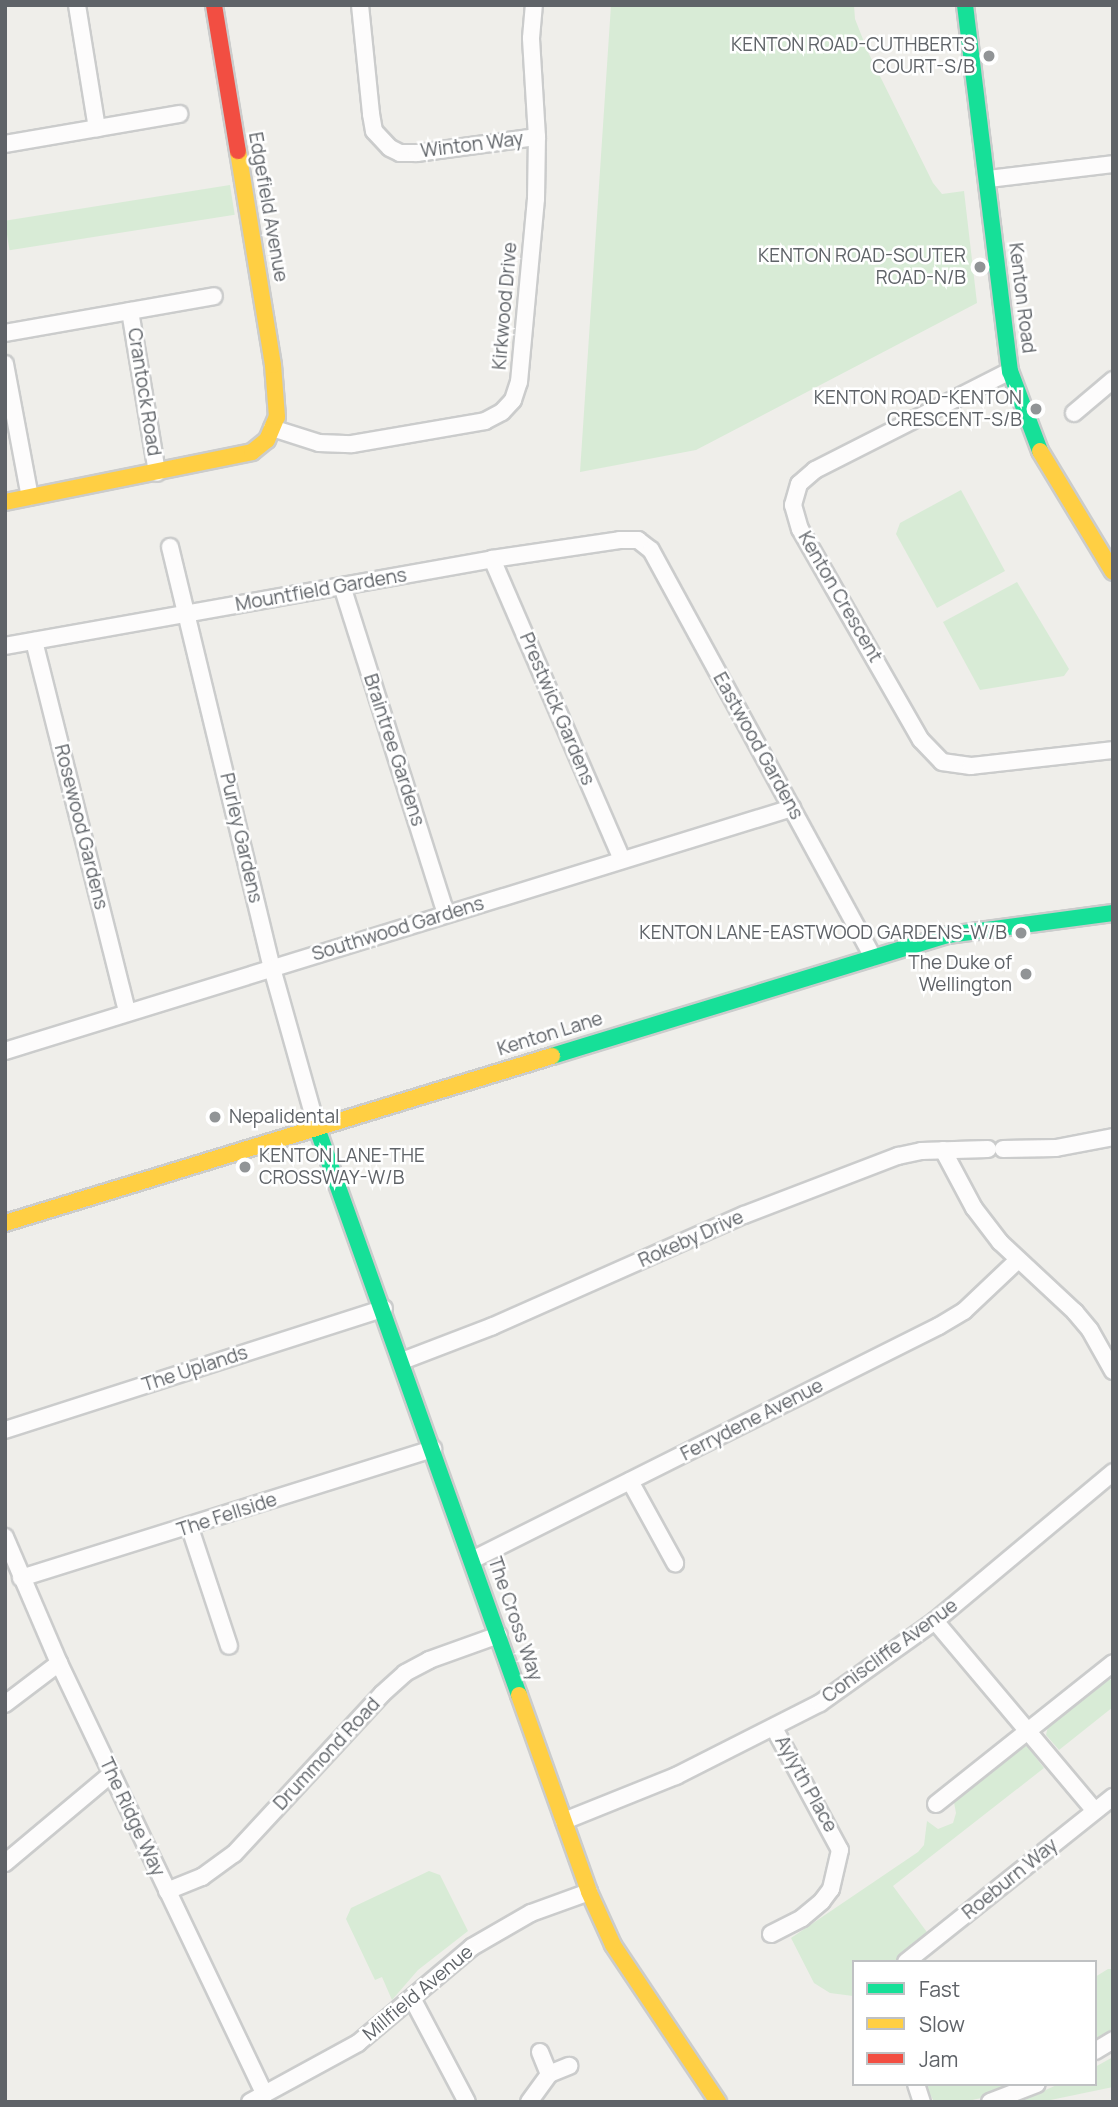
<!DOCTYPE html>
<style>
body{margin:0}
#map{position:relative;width:1118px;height:2107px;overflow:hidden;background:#efeeea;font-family:Manrope,sans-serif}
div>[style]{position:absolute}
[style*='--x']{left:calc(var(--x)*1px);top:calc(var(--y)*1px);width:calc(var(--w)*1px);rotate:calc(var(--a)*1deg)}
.green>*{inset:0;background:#d8ebd6;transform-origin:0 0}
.roads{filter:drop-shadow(2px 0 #cbcccc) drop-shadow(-2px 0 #cbcccc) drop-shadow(0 2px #cbcccc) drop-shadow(0 -2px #cbcccc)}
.street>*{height:16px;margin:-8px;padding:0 8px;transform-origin:8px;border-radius:8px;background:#fdfcfc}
.fast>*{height:16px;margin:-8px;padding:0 8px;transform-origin:8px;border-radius:8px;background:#16e098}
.slow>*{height:16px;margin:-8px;padding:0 8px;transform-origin:8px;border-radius:8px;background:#ffcf43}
.jam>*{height:16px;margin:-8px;padding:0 8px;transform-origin:8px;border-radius:8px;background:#f24e42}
.dots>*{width:19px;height:19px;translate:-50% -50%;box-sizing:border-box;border:4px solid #fff;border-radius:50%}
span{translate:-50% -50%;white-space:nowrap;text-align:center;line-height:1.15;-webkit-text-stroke:5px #fff;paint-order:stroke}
.poi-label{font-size:19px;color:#5f6368}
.right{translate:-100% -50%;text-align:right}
.left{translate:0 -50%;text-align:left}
.street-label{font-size:19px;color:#5f6368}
.frame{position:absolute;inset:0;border:7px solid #5f6368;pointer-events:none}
.legend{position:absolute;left:852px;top:1960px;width:245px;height:126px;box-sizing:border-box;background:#fff;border:2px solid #bfc1c3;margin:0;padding:9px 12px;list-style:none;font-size:21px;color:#5f6368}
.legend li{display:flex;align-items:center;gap:14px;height:35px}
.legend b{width:35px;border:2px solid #bfc1c3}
</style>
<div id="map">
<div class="green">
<i style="clip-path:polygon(611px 5px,854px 5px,855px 19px,868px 52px,933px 183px,942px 194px,964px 191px,977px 303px,696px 450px,580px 472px)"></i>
<i style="left:230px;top:185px;width:30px;height:228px;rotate:81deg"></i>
<i style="clip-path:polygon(961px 490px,1005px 571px,937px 608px,896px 534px,900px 523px)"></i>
<i style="clip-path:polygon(1017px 582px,1069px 669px,1064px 676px,980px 690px,943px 622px)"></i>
<i style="clip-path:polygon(1107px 1678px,1113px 1681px,1113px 1707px,1059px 1750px,1046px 1735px,1049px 1722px)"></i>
<i style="clip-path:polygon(1027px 1746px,1044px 1768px,893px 1886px,932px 1939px,902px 1962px,854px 1962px,853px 1996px,830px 1993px,814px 1983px,791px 1938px,918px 1852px,924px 1845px,927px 1821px,938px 1829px,953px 1823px,956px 1813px,953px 1797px,1016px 1749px)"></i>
<i style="clip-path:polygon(429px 1871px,440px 1875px,468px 1931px,418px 1970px,392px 2000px,382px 1977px,375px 1980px,346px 1919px,351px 1908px)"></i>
<i style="clip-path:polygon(1108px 1969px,1113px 1969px,1113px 2033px,1095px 2044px,1095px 1977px)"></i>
<i style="clip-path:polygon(1113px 2057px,1113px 2087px,1041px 2102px,1019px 2102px,1059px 2084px,1095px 2084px,1095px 2067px)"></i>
<i style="clip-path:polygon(925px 2084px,951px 2085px,1017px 2084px,986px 2097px,963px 2102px,934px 2102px)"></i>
</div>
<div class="roads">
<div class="street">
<i style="--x:77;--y:5;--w:125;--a:80.8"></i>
<i style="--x:360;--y:5;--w:110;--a:84.2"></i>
<i style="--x:371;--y:114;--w:17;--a:80"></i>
<i style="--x:374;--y:131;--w:23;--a:47"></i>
<i style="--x:390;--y:148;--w:11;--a:27"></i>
<i style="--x:400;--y:153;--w:17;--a:0"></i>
<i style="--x:417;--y:153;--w:121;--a:-7.6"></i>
<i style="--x:5;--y:144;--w:177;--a:-9.8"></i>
<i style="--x:988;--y:179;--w:126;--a:-6.8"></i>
<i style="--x:130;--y:311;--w:164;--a:80.5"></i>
<i style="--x:5;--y:333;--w:212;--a:-10"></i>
<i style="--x:5;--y:364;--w:135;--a:79.4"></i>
<i style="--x:1010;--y:371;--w:219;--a:153.1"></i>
<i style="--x:815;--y:470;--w:21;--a:139"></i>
<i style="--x:799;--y:484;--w:22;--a:106"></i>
<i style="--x:793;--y:505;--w:25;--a:74"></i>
<i style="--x:800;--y:529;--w:243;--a:60.2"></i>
<i style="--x:921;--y:740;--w:30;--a:46"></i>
<i style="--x:942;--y:762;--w:29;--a:8"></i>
<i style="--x:971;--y:766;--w:143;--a:-6.4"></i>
<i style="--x:1074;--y:413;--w:51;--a:-40.2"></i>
<i style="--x:272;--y:428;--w:49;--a:17.7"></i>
<i style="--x:319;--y:443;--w:33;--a:2"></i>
<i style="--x:352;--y:444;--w:135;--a:-9.8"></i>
<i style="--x:485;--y:421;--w:19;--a:-28"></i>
<i style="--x:502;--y:412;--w:16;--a:-47"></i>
<i style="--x:513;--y:400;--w:19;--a:-72"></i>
<i style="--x:519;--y:382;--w:184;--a:-84.7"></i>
<i style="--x:536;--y:199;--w:62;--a:-89.1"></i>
<i style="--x:537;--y:137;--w:99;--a:-93.5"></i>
<i style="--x:531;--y:38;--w:33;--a:-85"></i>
<i style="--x:170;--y:547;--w:433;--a:76.4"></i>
<i style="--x:272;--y:968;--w:166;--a:74.3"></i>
<i style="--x:492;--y:559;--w:327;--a:66.6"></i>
<i style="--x:342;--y:586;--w:344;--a:72.4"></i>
<i style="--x:34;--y:641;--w:382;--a:75.9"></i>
<i style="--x:5;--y:646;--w:495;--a:-10.1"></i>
<i style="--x:492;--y:559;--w:129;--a:-8.4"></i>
<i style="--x:620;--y:540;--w:18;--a:0"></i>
<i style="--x:638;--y:540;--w:16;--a:38"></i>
<i style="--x:651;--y:550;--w:464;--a:61.4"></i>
<i style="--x:5;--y:1051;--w:824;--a:-17.16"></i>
<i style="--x:1003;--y:1149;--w:53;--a:-1.1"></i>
<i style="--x:1056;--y:1148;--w:58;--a:-10.9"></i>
<i style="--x:943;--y:1150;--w:66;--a:61.9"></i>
<i style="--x:974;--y:1208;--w:43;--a:52.6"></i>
<i style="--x:1000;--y:1242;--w:103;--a:43"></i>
<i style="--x:1075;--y:1312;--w:23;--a:50"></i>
<i style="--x:1090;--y:1330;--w:47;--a:60.7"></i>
<i style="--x:402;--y:1361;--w:97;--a:-21"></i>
<i style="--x:493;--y:1326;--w:274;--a:-23.9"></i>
<i style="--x:744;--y:1215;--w:165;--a:-21"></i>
<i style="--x:898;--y:1156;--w:24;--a:-12"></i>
<i style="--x:921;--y:1151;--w:67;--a:-1.7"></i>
<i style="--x:5;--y:1430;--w:398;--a:-17.8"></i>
<i style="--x:630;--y:1481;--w:94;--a:61.2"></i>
<i style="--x:190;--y:1528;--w:124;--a:71.7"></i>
<i style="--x:5;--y:1537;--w:137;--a:66.8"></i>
<i style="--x:59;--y:1663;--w:478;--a:64.5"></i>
<i style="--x:472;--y:1560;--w:522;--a:-26.61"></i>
<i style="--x:939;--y:1326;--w:29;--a:-31"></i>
<i style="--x:964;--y:1311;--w:74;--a:-43.4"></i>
<i style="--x:21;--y:1578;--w:432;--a:-17.4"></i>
<i style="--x:935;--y:1621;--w:248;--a:49.9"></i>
<i style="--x:5;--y:1704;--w:68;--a:-37.2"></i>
<i style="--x:936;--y:1804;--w:226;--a:-38.5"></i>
<i style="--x:564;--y:1821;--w:121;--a:-21.9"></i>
<i style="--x:676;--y:1776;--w:161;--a:-26.9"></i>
<i style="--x:820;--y:1703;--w:141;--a:-35.5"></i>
<i style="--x:935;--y:1621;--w:232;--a:-39.9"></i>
<i style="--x:5;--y:1863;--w:138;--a:-40"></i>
<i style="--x:167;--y:1891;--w:38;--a:-22"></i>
<i style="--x:202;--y:1877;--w:39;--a:-36"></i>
<i style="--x:234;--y:1854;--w:218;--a:-47.2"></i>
<i style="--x:382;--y:1694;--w:31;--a:-42"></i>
<i style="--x:405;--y:1673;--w:27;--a:-28"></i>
<i style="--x:429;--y:1660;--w:74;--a:-19.7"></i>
<i style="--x:771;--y:1934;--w:35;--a:-27"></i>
<i style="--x:802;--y:1918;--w:26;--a:-40"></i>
<i style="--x:822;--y:1901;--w:15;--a:-53"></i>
<i style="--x:831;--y:1889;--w:40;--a:-77"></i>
<i style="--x:840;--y:1850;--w:139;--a:-118.4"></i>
<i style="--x:906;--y:1962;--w:265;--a:-38.6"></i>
<i style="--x:413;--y:2000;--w:115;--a:62.1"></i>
<i style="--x:1095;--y:2051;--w:21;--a:-31"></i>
<i style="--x:540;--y:2052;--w:24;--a:68"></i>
<i style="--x:549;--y:2074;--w:22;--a:-22"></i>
<i style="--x:916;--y:2084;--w:19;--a:72"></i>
<i style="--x:250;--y:2102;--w:123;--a:-28.6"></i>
<i style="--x:358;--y:2043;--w:149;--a:-40.1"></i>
<i style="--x:472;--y:1947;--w:68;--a:-30"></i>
<i style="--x:531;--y:1913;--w:62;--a:-19.9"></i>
<i style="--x:529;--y:2102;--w:34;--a:-54"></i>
<i style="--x:990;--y:2102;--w:50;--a:-21"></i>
</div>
<div class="fast">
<i style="--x:965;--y:5;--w:369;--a:83"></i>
<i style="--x:1010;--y:371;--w:85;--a:69.4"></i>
<i style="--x:552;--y:1056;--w:414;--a:-17"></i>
<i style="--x:948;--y:935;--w:166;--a:-7.6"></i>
<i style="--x:317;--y:1128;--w:602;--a:70.39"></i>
</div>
<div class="slow">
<i style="--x:1040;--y:451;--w:141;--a:58.9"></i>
<i style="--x:5;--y:502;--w:252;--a:-11.4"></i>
<i style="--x:252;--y:452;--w:19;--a:-39"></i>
<i style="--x:267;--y:440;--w:25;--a:-67"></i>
<i style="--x:277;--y:417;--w:52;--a:-94.4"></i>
<i style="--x:273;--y:365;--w:217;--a:-99.3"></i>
<i style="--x:5;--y:1223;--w:572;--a:-16.98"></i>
<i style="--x:519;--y:1695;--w:209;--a:70.4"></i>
<i style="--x:589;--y:1892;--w:58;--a:65.6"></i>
<i style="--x:613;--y:1945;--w:189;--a:56.2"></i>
</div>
<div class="jam">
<i style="--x:214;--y:5;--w:148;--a:80.7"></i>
</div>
</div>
<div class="dots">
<i style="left:989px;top:56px;background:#919496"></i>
<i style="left:980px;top:267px;background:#919496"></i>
<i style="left:1036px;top:409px;background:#919496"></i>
<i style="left:1021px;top:933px;background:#919496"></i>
<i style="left:1026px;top:974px;background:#919496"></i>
<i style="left:215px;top:1117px;background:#919496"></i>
<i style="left:245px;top:1167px;background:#919496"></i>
</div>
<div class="poi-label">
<span class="right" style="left:975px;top:56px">KENTON ROAD-CUTHBERTS<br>COURT-S/B</span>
<span class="right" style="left:966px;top:267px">KENTON ROAD-SOUTER<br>ROAD-N/B</span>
<span class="right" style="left:1022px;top:409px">KENTON ROAD-KENTON<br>CRESCENT-S/B</span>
<span class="right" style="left:1007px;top:933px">KENTON LANE-EASTWOOD GARDENS-W/B</span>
<span class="right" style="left:1012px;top:974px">The Duke of<br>Wellington</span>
<span class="left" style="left:229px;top:1117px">Nepalidental</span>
<span class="left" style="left:259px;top:1167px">KENTON LANE-THE<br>CROSSWAY-W/B</span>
</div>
<div class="street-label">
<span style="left:472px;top:145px;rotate:-7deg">Winton Way</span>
<span style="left:268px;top:207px;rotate:80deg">Edgefield Avenue</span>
<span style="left:1022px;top:298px;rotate:83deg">Kenton Road</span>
<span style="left:505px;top:306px;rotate:-85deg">Kirkwood Drive</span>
<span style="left:144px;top:392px;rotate:81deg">Crantock Road</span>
<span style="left:321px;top:590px;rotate:-10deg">Mountfield Gardens</span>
<span style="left:840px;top:597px;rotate:60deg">Kenton Crescent</span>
<span style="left:557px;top:709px;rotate:67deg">Prestwick Gardens</span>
<span style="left:758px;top:746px;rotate:61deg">Eastwood Gardens</span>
<span style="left:394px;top:750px;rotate:72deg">Braintree Gardens</span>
<span style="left:81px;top:827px;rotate:76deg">Rosewood Gardens</span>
<span style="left:241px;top:838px;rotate:77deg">Purley Gardens</span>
<span style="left:398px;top:929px;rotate:-17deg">Southwood Gardens</span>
<span style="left:550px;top:1034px;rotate:-17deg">Kenton Lane</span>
<span style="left:691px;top:1239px;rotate:-24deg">Rokeby Drive</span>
<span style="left:195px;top:1369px;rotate:-18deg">The Uplands</span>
<span style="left:752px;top:1420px;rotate:-27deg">Ferrydene Avenue</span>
<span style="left:227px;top:1515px;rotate:-18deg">The Fellside</span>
<span style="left:515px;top:1619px;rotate:71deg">The Cross Way</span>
<span style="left:890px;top:1651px;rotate:-36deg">Coniscliffe Avenue</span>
<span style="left:327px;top:1754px;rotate:-47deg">Drummond Road</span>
<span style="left:806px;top:1784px;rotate:61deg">Aylyth Place</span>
<span style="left:132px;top:1817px;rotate:65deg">The Ridge Way</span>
<span style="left:1010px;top:1879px;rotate:-39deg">Roeburn Way</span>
<span style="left:418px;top:1993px;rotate:-40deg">Millfield Avenue</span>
</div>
<div class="frame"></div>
<ul class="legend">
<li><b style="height:9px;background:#16e098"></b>Fast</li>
<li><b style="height:9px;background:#ffcf43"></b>Slow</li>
<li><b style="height:9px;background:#f24e42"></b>Jam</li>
</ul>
</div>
